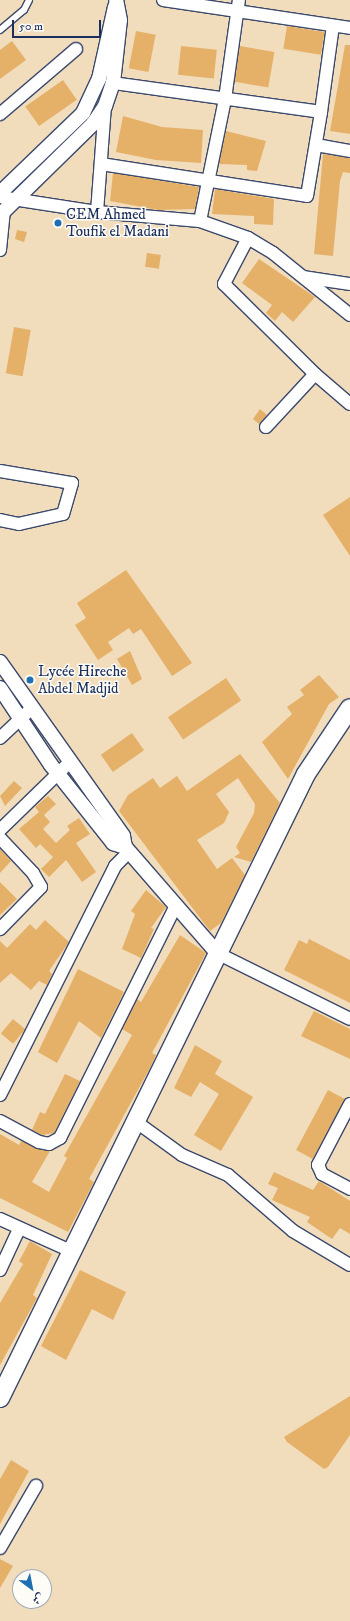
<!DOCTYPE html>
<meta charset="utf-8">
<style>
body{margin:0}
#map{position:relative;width:350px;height:1621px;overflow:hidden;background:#f1dcbc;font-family:"IM FELL DW Pica",Amiri,serif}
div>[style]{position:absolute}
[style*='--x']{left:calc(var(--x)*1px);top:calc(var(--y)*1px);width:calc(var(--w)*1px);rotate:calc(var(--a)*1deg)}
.building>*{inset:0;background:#e5b169;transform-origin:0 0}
.roads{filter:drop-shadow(1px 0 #3b496c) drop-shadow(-1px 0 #3b496c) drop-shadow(0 1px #3b496c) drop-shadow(0 -1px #3b496c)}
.service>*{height:6px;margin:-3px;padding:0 3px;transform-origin:3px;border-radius:3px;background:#fff}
.minor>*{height:12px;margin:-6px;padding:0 6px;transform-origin:6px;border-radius:6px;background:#fff}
.tertiary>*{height:14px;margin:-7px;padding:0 7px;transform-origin:7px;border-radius:7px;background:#fff}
.primary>*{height:18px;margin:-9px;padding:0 9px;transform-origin:9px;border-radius:9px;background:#fff}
.dots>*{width:11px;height:11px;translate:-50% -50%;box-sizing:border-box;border:2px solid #fdfcf7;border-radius:50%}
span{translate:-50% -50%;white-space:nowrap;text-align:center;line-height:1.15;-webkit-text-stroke:3px #fdfcf7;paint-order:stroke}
.poi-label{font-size:15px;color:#1b2f5e}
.left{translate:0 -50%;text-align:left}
.north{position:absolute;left:12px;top:1569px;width:40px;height:40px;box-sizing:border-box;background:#fdfcf7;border:1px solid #a3aaba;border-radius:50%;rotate:148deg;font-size:11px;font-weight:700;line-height:16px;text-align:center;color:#1b2f5e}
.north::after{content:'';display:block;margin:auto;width:14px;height:18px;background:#1f6fb2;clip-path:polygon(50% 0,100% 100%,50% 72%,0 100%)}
.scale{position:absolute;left:12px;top:20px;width:89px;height:18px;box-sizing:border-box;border:2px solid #1b2f5e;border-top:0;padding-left:5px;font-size:12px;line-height:14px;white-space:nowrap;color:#1b2f5e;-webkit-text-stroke:3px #fdfcf7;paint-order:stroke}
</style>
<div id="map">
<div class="building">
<i style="left:287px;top:26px;width:38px;height:23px;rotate:9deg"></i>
<i style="left:136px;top:31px;width:20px;height:38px;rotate:11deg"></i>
<i style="clip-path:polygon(12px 41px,26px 60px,0 79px,0 50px)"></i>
<i style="clip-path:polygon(345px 45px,350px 45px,350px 134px,330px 131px)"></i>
<i style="left:181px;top:46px;width:36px;height:29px;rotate:6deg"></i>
<i style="left:240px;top:46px;width:35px;height:36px;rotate:10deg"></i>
<i style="left:63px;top:80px;width:24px;height:46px;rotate:55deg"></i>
<i style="clip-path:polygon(123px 116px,162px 127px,203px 130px,201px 163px,156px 160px,116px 152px)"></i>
<i style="clip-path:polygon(226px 131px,266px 141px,257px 171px,247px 170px,247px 165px,219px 164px)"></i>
<i style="clip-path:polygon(323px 154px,350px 158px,350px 173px,343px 172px,340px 181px,333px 256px,314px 254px)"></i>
<i style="clip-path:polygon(113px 173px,199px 187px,195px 209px,158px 210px,110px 201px)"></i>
<i style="clip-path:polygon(215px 189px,274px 199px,273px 225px,254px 224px,254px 216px,212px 214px)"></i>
<i style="clip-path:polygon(17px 230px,27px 232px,24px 242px,15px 239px)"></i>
<i style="left:147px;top:253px;width:14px;height:14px;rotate:8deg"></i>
<i style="clip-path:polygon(259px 259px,315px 297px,293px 322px,282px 312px,275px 321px,266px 313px,272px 305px,242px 283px)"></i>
<i style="left:14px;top:327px;width:17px;height:47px;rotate:10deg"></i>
<i style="clip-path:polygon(260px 409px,267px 415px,259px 424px,253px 419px)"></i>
<i style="clip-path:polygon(350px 497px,350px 556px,323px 515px)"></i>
<i style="clip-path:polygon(126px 570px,192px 663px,172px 676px,141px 629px,133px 634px,129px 628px,108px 642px,113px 650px,98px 660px,75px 625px,86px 618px,77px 603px)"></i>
<i style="clip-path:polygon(130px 651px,142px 679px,132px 685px,117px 659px)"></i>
<i style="clip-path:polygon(319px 675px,339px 697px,329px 704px,288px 779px,262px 742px,292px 714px,287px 707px,304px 695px,300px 690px)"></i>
<i style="left:226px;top:678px;width:27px;height:70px;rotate:56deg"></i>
<i style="left:132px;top:733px;width:21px;height:38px;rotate:55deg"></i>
<i style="clip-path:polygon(240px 754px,280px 803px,251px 862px,234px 857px,240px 853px,236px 847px,254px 813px,255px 804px,238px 778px,216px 794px,229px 812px,224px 823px,197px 840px,217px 869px,232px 858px,245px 875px,221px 923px,210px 931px,119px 811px,128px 795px,153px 778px,160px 788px,177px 776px,187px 791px)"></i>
<i style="clip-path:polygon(14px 781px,22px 788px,5px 806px,0 796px)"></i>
<i style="clip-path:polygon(48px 796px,56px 804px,44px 815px,50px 822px,43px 829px,56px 843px,70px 830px,67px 826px,79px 818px,90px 834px,76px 843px,96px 872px,82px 882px,66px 860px,49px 877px,41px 869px,53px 857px,40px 844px,36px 848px,19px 829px,39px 812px,35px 807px)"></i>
<i style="clip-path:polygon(0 849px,11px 861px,0 873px)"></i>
<i style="clip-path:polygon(0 882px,17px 899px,0 915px)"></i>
<i style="clip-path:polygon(146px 890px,166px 907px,151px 928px,154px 929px,141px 958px,122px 949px,135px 914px,131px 911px)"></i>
<i style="clip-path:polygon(45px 920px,69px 942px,49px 971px,52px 974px,47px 985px,39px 981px,31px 990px,11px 973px,0 983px,0 941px,7px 948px,30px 924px,36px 930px)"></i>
<i style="clip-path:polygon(180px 935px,206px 953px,152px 1053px,156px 1055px,151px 1066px,89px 1179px,94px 1182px,68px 1232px,0 1198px,0 1134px,19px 1145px,21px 1141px,50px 1151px,32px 1182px,49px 1192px,67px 1158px,64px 1156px,132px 1035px,122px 1029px,137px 999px,141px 1002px)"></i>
<i style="clip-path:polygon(309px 939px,350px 960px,350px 1003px,284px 970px,299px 940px,307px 944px)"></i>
<i style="clip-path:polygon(78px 969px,124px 992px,101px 1038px,79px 1021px,57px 1063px,38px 1052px)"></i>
<i style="clip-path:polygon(314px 1011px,350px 1029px,350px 1059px,301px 1036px)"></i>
<i style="left:13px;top:1019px;width:16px;height:19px;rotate:40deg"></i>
<i style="clip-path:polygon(195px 1045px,222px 1061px,215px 1074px,253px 1097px,221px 1151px,194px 1135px,219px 1094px,200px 1082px,191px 1097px,174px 1088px)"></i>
<i style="clip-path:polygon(65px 1074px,80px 1081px,54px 1133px,42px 1135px,32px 1130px,40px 1112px,45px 1114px)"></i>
<i style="left:328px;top:1090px;width:19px;height:68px;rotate:28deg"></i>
<i style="clip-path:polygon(274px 1172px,313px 1190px,319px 1181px,350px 1201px,350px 1234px,340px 1228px,332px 1239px,307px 1222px,310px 1217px,272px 1200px,278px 1188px,268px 1184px)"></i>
<i style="clip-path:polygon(30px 1241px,52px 1254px,33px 1295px,37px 1298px,0 1365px,0 1303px,23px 1264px,19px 1261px)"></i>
<i style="clip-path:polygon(80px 1270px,126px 1292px,113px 1320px,92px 1309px,66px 1360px,41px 1346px)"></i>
<i style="clip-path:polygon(350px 1396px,350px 1435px,328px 1467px,324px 1469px,287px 1442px,284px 1437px)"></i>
<i style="clip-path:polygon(11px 1460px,29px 1471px,0 1524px,0 1479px)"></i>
<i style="clip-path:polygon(0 1559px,13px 1566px,0 1588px)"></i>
</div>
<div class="roads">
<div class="service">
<i style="--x:0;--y:30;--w:31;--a:-40"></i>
<i style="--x:24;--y:10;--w:11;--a:-63"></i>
</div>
<div class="minor">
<i style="--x:163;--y:0;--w:189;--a:8.5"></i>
<i style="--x:113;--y:83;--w:210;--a:7.9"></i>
<i style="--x:321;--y:112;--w:87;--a:-82.1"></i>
<i style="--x:0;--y:114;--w:100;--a:-40.5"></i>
<i style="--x:316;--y:145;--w:35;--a:10"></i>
<i style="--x:101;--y:164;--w:208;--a:8.8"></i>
<i style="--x:307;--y:196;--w:85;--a:-80.5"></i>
<i style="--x:0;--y:197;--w:98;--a:8.8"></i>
<i style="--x:97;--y:212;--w:103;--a:5"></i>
<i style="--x:200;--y:221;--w:51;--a:19.5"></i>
<i style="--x:248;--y:238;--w:29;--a:31"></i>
<i style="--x:273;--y:253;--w:99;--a:38.8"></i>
<i style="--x:97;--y:212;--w:106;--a:-85.7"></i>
<i style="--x:200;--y:221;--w:125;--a:-78.4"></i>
<i style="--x:225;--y:99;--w:100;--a:-82"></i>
<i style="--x:248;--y:238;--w:52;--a:117.6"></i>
<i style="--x:224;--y:284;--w:128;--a:44.7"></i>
<i style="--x:0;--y:250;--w:40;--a:-84.3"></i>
<i style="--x:303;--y:277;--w:48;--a:8.5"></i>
<i style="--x:266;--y:427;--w:72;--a:-47.2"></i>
<i style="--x:315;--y:374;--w:46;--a:40.6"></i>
<i style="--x:0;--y:471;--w:73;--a:9.5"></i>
<i style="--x:72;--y:483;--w:32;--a:106"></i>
<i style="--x:63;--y:514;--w:45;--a:167.2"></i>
<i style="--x:19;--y:524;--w:19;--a:-168"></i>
<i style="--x:0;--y:738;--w:44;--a:-43.2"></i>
<i style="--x:0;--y:830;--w:96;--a:-44.2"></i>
<i style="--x:0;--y:838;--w:48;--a:46.7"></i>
<i style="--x:33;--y:873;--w:16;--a:60"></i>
<i style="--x:41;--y:887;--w:59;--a:134.3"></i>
<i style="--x:217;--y:953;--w:148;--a:26.4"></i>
<i style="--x:0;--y:1095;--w:256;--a:-63.3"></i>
<i style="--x:115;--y:866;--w:20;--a:-45"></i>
<i style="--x:350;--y:1104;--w:69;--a:117.7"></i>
<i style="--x:318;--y:1165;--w:10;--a:66"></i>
<i style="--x:322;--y:1174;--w:32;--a:28"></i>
<i style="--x:0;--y:1121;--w:44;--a:28.3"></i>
<i style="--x:39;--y:1142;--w:10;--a:11"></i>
<i style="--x:49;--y:1144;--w:13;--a:-29"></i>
<i style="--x:60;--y:1138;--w:258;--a:-63.5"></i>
<i style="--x:135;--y:1121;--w:58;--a:35.9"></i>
<i style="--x:182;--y:1155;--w:50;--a:23.5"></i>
<i style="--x:228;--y:1175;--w:86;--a:40.7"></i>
<i style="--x:293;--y:1231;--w:66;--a:30.8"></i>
<i style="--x:0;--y:1219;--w:78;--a:24.3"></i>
<i style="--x:0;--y:1270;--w:45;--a:-65.1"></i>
<i style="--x:0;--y:1548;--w:72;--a:-59.9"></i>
</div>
<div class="tertiary">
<i style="--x:0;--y:193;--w:115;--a:-43.9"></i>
<i style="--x:83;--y:113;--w:38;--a:-65"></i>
<i style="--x:99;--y:79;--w:74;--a:-77.5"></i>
<i style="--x:0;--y:215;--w:130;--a:-44.4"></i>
<i style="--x:93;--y:124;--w:22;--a:-56"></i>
<i style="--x:105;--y:106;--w:24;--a:-71"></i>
<i style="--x:113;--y:83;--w:63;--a:-83.7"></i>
<i style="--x:120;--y:20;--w:20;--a:-101"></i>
<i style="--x:0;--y:662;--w:213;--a:54.7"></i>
<i style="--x:123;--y:836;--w:11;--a:80"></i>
<i style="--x:125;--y:847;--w:140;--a:49"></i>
<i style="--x:0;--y:688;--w:92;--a:56.5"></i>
<i style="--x:51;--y:765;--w:100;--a:51.5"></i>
<i style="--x:113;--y:843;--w:13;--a:18"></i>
</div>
<div class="primary">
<i style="--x:0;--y:1398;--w:695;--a:-63.88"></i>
<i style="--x:306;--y:774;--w:79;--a:-56.3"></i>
</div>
</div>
<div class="dots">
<i style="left:58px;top:223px;background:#1f6fb2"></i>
<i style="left:30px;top:680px;background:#1f6fb2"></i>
</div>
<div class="poi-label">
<span class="left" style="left:66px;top:223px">CEM Ahmed<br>Toufik el Madani</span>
<span class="left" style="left:38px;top:680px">Lycée Hireche<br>Abdel Madjid</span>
</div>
<div class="north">ش</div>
<div class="scale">50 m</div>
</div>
